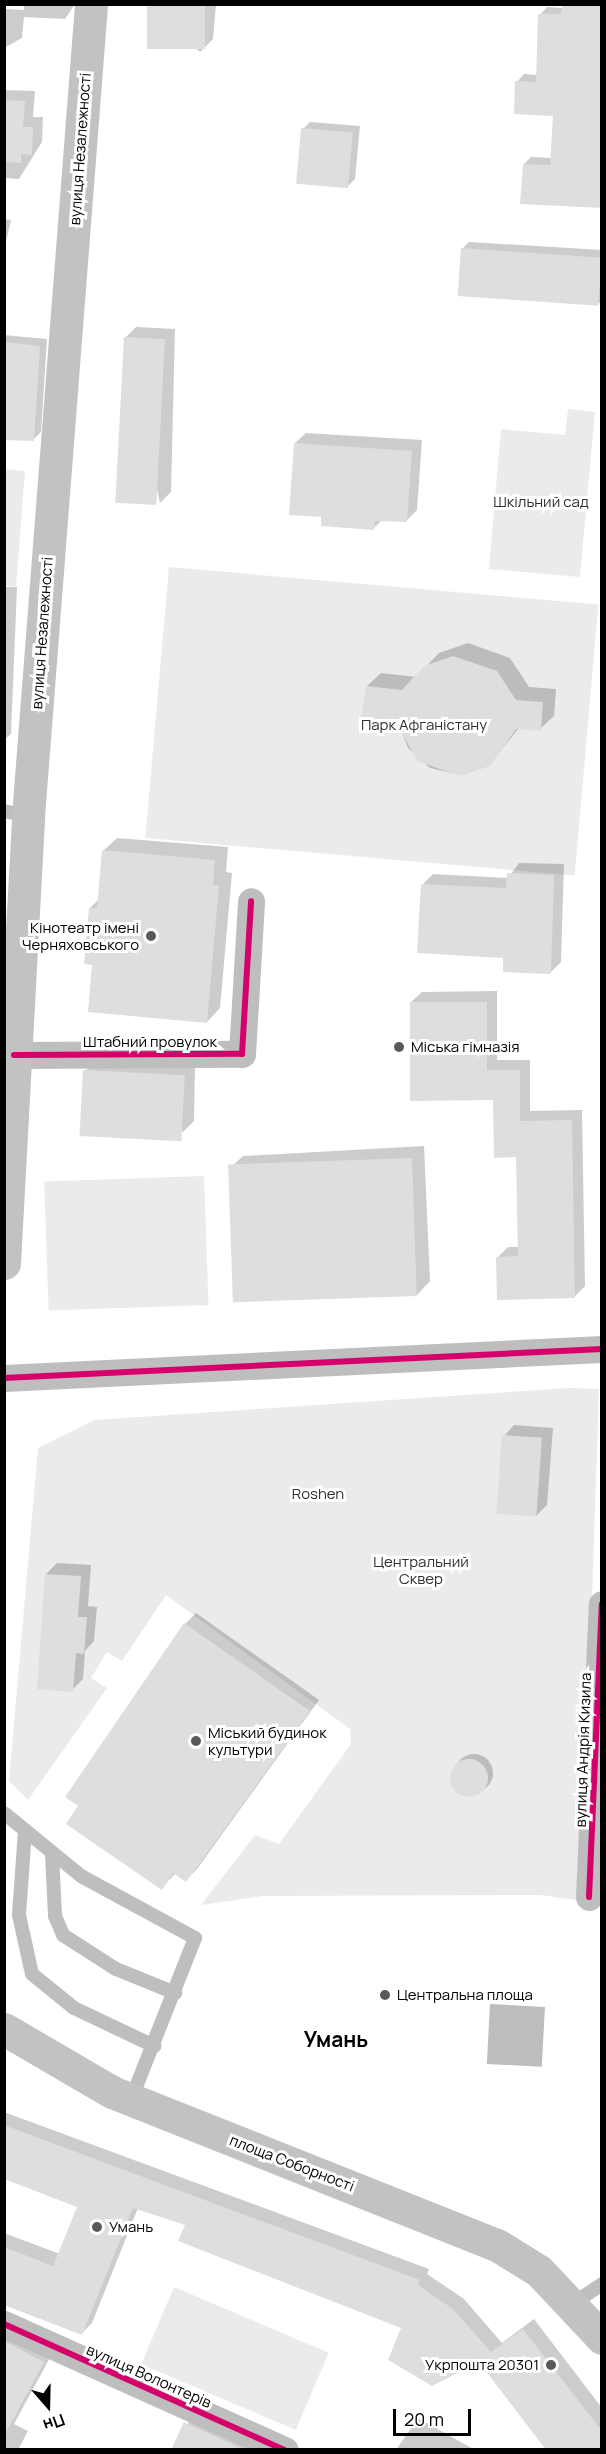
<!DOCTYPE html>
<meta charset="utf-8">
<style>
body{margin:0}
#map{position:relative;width:606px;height:2454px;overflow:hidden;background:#fff;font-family:Manrope,sans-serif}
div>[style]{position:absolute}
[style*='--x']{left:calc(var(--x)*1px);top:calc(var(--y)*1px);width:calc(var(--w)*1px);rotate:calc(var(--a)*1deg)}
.green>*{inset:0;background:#ebebeb;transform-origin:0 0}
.water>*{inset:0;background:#bdbdbd;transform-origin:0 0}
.shadow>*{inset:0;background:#0003}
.round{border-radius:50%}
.building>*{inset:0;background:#dedede;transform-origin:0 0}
.service>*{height:14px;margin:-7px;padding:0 7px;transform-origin:7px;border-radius:7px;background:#bebebe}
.minor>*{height:27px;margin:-13.5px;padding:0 13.5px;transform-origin:13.5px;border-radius:13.5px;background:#bebebe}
.secondary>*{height:33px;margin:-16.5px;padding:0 16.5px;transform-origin:16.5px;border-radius:16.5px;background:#c2c2c2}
.cycleway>*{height:6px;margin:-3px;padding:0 3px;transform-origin:3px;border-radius:3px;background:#d6006c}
.dots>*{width:16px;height:16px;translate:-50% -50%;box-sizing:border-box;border:3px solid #fff;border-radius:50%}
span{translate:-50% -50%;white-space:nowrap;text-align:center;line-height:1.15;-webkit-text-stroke:6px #fff;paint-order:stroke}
.street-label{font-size:15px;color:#000}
.park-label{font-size:15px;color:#313131}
.poi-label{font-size:15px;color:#000}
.right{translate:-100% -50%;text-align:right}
.left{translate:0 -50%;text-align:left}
.district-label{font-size:21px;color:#000;font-weight:700}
.frame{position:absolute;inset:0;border:6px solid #000;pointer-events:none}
.north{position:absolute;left:18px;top:2376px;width:60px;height:60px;-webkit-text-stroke:4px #fff;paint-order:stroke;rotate:160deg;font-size:16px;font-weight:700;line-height:24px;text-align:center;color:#000}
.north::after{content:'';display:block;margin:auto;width:21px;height:27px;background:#000;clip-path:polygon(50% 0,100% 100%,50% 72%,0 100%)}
.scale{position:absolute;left:393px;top:2409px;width:78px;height:27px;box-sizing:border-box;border:3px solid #000;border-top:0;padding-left:8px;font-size:18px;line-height:21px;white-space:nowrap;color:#000;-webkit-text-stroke:4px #fff;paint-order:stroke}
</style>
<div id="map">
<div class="green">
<i style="clip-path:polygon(568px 409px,595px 412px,580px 577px,489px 569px,501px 429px,565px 435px)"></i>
<i style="clip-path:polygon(5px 469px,25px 471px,16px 587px,5px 586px)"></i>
<i style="left:169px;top:567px;width:431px;height:272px;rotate:5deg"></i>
<i style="left:204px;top:1176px;width:129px;height:160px;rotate:88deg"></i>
<i style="clip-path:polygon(569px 1388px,599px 1389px,582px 1901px,541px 1895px,262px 1896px,201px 1905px,255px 1835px,279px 1844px,351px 1744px,350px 1729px,166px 1595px,122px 1661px,107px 1652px,91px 1678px,107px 1688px,28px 1800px,9px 1781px,38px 1448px,95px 1420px)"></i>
<i style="left:174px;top:2287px;width:168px;height:84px;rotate:23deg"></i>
</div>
<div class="water">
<i style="left:490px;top:2004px;width:55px;height:60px;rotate:3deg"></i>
</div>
<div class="shadow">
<i style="clip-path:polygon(24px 4px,75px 4px,65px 19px,24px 17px,22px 38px,4px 48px,4px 9px,24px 10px)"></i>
<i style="clip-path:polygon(148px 4px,216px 4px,213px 39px,200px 52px)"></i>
<i style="clip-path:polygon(547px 7px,563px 8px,602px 207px,524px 164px,531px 157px,552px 158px,555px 115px,517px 82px,524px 74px,538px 75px,540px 15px)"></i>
<i style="clip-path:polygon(4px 90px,35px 91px,33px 117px,43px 117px,42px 142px,19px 179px,4px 178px)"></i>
<i style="clip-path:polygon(310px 122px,360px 126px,355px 179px,348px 186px,303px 129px)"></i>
<i style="clip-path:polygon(4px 219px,11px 220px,4px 250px)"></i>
<i style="clip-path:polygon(469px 242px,602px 250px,602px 304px,462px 249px)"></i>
<i style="clip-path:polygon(136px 327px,175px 329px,171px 492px,160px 503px,125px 338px)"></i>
<i style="clip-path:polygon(4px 335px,47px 339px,41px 432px,33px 440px,4px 438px)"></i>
<i style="clip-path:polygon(306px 433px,422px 440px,417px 510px,406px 521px,382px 520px,374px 528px,322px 516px,295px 443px)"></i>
<i style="clip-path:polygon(4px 587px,17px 587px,11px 734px,4px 740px)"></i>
<i style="clip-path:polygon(468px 643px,510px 658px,529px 687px,556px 689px,554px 716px,540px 729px,519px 728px,489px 765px,460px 775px,430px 768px,408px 748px,398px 722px,367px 686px,381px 673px,416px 677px,439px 653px)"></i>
<i style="clip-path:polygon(117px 838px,228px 847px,226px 872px,232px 873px,220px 1008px,207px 1022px,94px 963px,90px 908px,99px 899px,103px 851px)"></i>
<i style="clip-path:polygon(519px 863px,564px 864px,561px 962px,550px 973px,505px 957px,422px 885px,433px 874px,508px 878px)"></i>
<i style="clip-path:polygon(497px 991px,497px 1060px,530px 1060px,530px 1111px,582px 1110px,585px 1286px,574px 1297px,497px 1258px,508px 1247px,519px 1247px,517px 1155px,494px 1099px,411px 1002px,422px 992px)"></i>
<i style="clip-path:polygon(96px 1060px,195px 1066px,194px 1121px,183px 1132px,85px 1071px)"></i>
<i style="clip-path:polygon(424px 1146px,430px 1281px,417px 1295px,229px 1169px,243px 1156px)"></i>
<i style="clip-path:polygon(514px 1425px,553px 1428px,547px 1505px,536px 1516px,504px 1436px)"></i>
<i style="clip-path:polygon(57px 1563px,91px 1565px,88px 1606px,97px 1607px,94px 1641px,85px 1651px,83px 1679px,72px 1690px,46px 1574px)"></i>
<i style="clip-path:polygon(196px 1613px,319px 1700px,197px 1869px,186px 1880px,176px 1873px,161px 1888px,185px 1624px)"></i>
<i class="round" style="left:455px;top:1754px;width:38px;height:38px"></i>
<i style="clip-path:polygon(4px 2112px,429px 2269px,427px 2274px,464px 2299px,502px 2343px,534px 2319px,602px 2408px,602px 2450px,480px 2360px,187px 2224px,138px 2208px,92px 2323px,82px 2333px,4px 2303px,4px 2233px,60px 2254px,79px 2206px,4px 2177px)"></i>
<i style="clip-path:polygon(4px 2326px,53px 2352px,14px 2424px,28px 2431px,18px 2450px,4px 2450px)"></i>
<i style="clip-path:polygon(193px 2415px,259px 2450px,173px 2450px)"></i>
<i style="clip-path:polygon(418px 2418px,475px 2450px,396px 2450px)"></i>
</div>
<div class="building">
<i style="left:147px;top:4px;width:58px;height:45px"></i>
<i style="clip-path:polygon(562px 4px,602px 4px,602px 208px,520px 204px,523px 164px,550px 165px,553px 116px,514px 114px,515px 81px,536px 82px,538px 14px,561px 14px)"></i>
<i style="clip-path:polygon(4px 100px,25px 101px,23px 127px,33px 127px,32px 155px,21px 154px,21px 163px,4px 162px)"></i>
<i style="left:301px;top:128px;width:52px;height:56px;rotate:5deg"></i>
<i style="left:461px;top:248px;width:141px;height:48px;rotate:4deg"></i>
<i style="left:124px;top:337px;width:41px;height:166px;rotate:3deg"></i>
<i style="clip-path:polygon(4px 342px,40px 346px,34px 441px,4px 440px)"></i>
<i style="clip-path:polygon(294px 443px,412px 451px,407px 522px,375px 521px,374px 530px,321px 526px,321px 517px,289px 515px)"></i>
<i style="clip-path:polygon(453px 656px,497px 671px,516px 700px,543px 702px,541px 731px,516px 729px,490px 766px,460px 776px,417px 761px,397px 723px,361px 718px,366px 686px,402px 690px,424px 666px)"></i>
<i style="clip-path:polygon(102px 850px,215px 860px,213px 885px,219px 886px,207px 1023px,88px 1012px,92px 965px,84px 964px,89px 908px,97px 908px)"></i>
<i style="clip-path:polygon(507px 873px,554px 875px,551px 974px,503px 972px,503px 958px,417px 953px,421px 884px,506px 888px)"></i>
<i style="clip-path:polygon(410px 1002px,487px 1002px,487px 1070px,520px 1070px,520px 1121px,572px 1120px,575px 1298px,497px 1300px,496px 1257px,518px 1256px,516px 1157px,494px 1158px,493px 1100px,410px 1101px)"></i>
<i style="left:83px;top:1070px;width:102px;height:66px;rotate:3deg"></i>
<i style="left:412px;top:1158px;width:138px;height:184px;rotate:88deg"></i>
<i style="left:502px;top:1435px;width:40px;height:79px;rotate:4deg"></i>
<i style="clip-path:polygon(45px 1574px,81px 1576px,78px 1617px,87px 1617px,84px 1654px,76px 1653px,73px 1692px,37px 1689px)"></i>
<i style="clip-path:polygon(184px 1623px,310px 1711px,186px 1882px,173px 1873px,162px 1890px,66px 1824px,78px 1806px,65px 1797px)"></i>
<i class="round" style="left:450px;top:1759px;width:38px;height:38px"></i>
<i style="clip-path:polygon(4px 2125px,420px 2280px,418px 2285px,453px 2309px,491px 2352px,523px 2329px,602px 2431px,602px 2450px,546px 2450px,479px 2362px,432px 2386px,388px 2360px,401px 2328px,178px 2241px,185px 2225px,133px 2208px,82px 2335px,4px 2305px,4px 2247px,53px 2266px,77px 2207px,4px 2179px)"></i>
<i style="clip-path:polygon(4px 2341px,44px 2362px,4px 2436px)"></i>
<i style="clip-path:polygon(184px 2422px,245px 2450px,171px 2450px)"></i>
</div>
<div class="service">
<i style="--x:4;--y:811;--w:25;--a:12"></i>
<i style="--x:4;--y:1813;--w:99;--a:39.3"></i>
<i style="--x:81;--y:1876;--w:130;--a:28.5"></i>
<i style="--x:195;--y:1938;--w:174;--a:111.6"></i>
<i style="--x:25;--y:1831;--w:84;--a:94.1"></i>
<i style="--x:19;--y:1915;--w:60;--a:77.6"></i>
<i style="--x:32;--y:1974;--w:54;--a:39"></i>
<i style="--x:74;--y:2008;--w:89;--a:25.4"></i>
<i style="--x:52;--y:1854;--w:62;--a:87.2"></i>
<i style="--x:55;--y:1916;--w:21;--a:67"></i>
<i style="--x:63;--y:1935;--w:63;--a:32.7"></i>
<i style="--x:116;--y:1969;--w:64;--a:22.1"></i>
<i style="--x:574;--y:2303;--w:34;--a:-34"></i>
</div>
<div class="minor">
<i style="--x:14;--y:1055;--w:228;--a:-0.3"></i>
<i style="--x:242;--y:1054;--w:153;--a:-86.6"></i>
<i style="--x:4;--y:1378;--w:599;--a:-2.78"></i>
<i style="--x:589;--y:1897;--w:293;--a:-87.5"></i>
<i style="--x:4;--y:2324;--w:308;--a:24.2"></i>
</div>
<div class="secondary">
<i style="--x:4;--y:1263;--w:448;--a:-86.9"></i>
<i style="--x:28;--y:816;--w:814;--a:-85.56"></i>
<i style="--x:4;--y:2029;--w:125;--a:30.3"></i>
<i style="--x:112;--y:2092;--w:414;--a:21.7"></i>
<i style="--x:497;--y:2245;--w:49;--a:31.8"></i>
<i style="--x:539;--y:2271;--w:92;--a:46.8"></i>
</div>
<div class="cycleway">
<i style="--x:14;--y:1055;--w:228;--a:-0.3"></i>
<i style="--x:242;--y:1054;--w:153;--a:-86.6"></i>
<i style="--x:4;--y:1378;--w:599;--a:-2.78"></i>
<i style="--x:589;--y:1897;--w:293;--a:-87.5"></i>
<i style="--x:4;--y:2324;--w:308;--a:24.2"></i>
</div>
<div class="dots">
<i style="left:151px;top:936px;background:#595959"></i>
<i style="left:399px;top:1047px;background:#595959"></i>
<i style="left:196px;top:1741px;background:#595959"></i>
<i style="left:385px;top:1995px;background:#595959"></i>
<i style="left:97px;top:2227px;background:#595959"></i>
<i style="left:551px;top:2365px;background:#595959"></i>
</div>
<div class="street-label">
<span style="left:80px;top:149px;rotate:-86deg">вулиця Незалежності</span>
<span style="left:42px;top:633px;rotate:-86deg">вулиця Незалежності</span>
<span style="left:150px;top:1042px">Штабний провулок</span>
<span style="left:583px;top:1750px;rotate:-88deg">вулиця Андрія Кизила</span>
<span style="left:292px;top:2163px;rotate:21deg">площа Соборності</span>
<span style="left:149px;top:2376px;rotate:24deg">вулиця Волонтерів</span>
</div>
<div class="park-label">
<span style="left:541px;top:502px">Шкільний сад</span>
<span style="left:424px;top:725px">Парк Афганістану</span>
<span style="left:318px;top:1494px">Roshen</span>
<span style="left:421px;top:1570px">Центральний<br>Сквер</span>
</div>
<div class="poi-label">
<span class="right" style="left:139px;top:936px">Кінотеатр імені<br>Черняховського</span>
<span class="left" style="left:411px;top:1047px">Міська гімназія</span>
<span class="left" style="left:208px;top:1741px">Міський будинок<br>культури</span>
<span class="left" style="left:397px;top:1995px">Центральна площа</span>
<span class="left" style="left:109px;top:2227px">Умань</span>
<span class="right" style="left:539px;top:2365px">Укрпошта 20301</span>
</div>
<div class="district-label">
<span style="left:336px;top:2039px">Умань</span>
</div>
<div class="frame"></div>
<div class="north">Пн</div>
<div class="scale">20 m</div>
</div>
